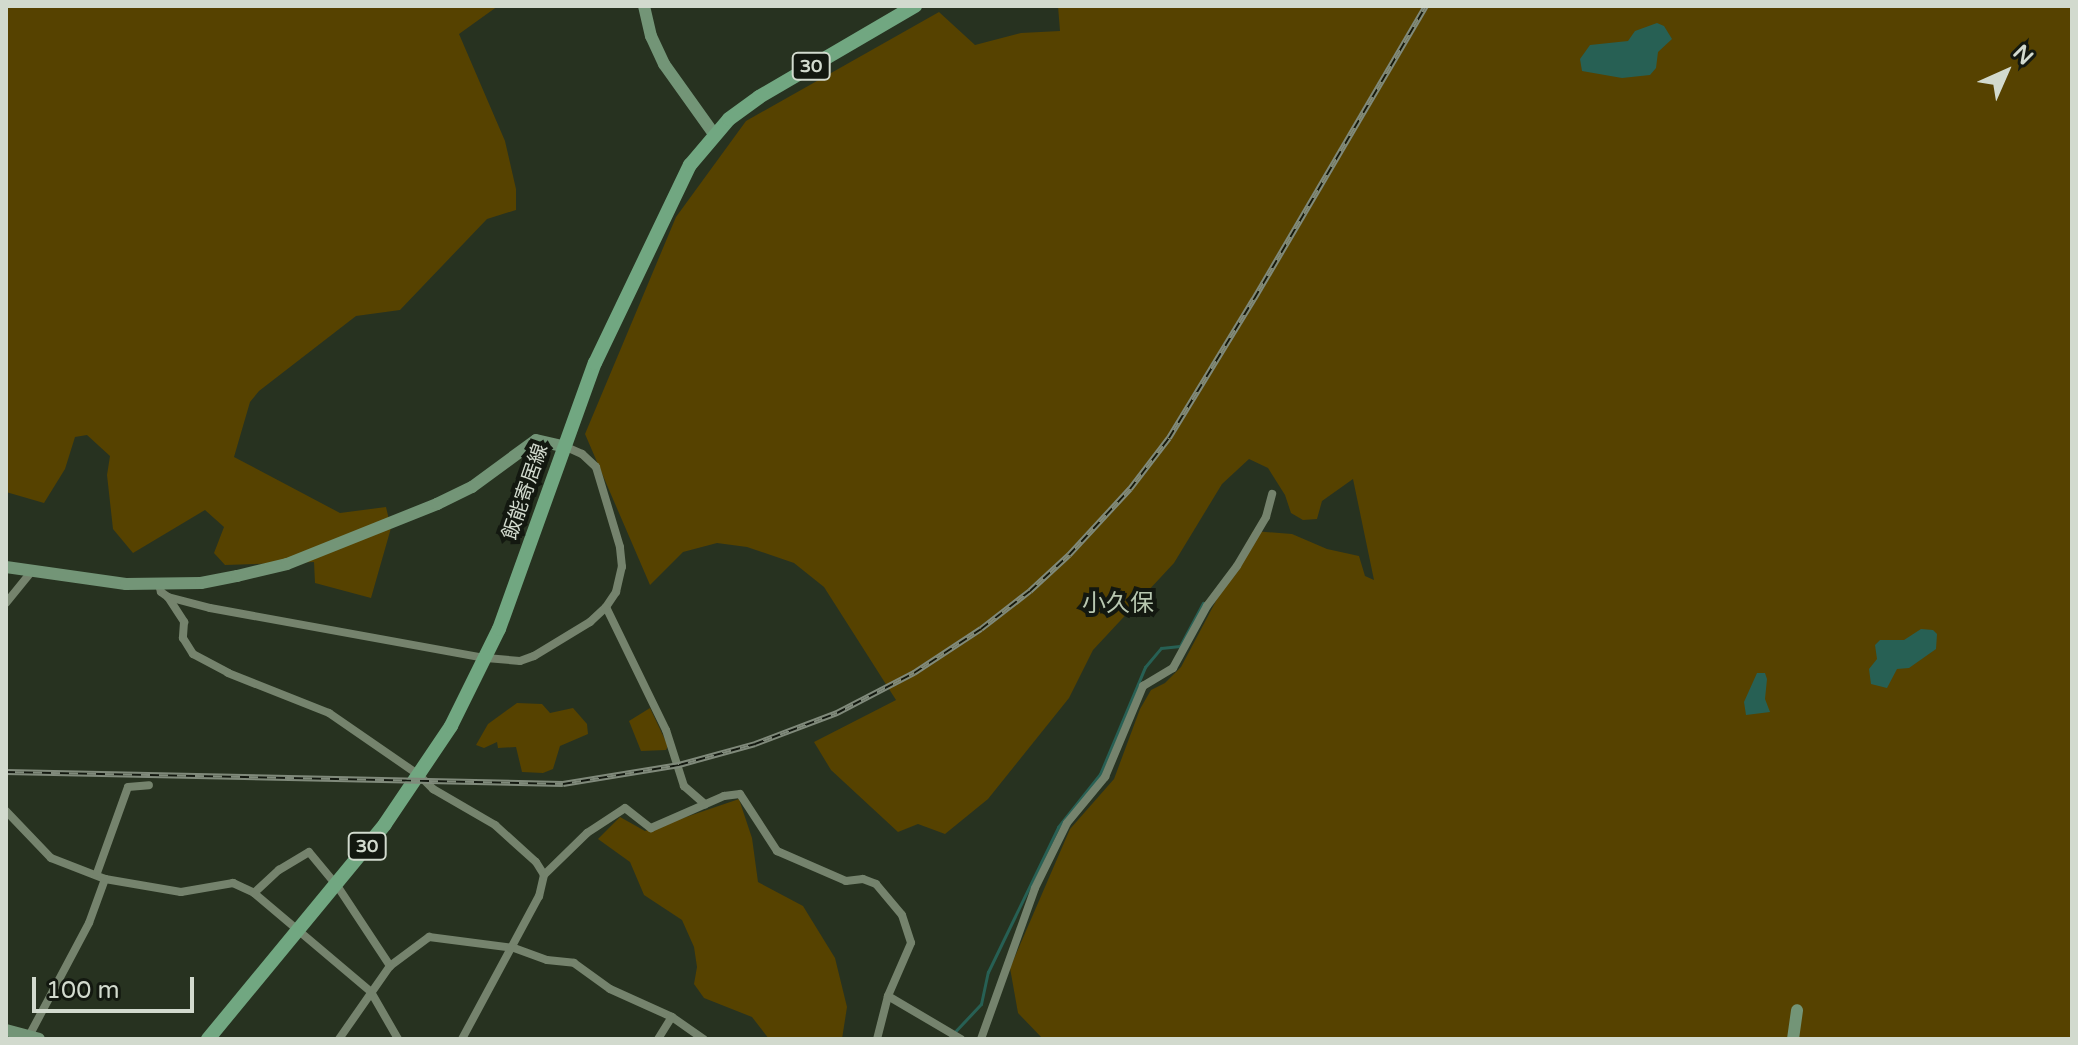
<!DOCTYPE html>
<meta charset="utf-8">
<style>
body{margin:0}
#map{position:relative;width:2078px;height:1045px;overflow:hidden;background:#273220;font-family:"Varela Round","Noto Sans JP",sans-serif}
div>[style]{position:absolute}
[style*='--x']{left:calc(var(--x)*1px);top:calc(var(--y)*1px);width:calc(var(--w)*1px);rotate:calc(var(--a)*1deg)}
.green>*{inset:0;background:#564200}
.water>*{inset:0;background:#276054}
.stream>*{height:3px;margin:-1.5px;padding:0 1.5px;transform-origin:1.5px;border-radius:1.5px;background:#276054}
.street>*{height:8px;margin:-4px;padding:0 4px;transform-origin:4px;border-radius:4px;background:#75836d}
.secondary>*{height:12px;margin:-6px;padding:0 6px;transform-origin:6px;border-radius:6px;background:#739577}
.primary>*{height:14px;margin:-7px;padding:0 7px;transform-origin:7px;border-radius:7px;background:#71a781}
.rail>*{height:6px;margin-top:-3px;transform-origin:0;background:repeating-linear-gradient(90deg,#131810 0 9px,#808a7b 0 18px);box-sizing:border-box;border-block:2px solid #808a7b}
span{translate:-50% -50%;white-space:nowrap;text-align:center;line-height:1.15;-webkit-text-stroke:8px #131810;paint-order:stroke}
.shield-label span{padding:2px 6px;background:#131810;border:2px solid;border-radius:6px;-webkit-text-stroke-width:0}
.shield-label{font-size:18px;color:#d2dace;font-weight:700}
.street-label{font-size:20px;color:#d2dace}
.quarter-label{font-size:24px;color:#b8c7b0}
.frame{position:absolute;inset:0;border:8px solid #d2dace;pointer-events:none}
.north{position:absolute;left:1966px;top:32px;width:80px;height:80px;-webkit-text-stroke:6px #131810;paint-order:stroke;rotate:45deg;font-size:22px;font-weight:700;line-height:32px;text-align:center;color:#d2dace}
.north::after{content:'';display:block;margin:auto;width:28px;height:36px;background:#d2dace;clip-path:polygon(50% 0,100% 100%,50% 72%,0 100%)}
.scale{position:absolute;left:32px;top:977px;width:162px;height:36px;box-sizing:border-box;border:4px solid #d2dace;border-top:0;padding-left:10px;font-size:24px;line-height:28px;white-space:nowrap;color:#d2dace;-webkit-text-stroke:6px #131810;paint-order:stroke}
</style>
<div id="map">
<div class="green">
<i style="clip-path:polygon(6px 6px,498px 6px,459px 34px,505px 141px,516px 189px,516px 210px,487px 219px,400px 310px,356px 316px,259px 391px,250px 402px,234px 457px,340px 513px,386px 507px,391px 528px,371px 598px,315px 583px,314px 562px,225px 565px,214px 553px,224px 527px,205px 510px,133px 553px,113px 529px,107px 475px,110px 456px,87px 435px,75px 437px,65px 469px,44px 503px,6px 492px)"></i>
<i style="clip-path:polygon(1058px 6px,2072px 6px,2072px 1039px,1043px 1039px,1018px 1013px,1010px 968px,1070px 829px,1114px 779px,1140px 709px,1151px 690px,1165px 683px,1181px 667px,1253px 531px,1292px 534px,1327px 549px,1359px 556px,1365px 576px,1374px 580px,1353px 479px,1322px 501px,1317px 519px,1303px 520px,1291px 513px,1285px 495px,1268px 468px,1249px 459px,1222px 484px,1174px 563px,1093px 650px,1069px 698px,988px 799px,945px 834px,918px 824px,898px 832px,831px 770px,814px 742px,896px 700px,824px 587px,794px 563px,747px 547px,717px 543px,683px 552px,650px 585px,585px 434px,676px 217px,746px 121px,939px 12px,975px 45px,1021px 33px,1060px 31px)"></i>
<i style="clip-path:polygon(517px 703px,542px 704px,550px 713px,573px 708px,587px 724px,588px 734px,560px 746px,553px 769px,543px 773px,522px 772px,516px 747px,498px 748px,497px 742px,484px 748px,476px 745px,488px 724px)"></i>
<i style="clip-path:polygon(650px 708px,668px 746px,666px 750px,641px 751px,629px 721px)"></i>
<i style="clip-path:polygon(739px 799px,752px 838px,758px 882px,803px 906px,835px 958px,847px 1007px,842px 1039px,769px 1039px,752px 1017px,704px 998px,694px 984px,697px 967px,694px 947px,682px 920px,644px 895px,630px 862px,598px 839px,620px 817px,645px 831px)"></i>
</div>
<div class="water">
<i style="clip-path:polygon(1657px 23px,1664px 26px,1672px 39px,1658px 52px,1656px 68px,1650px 75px,1622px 78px,1582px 71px,1580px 59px,1590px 45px,1628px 41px,1635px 31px)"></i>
<i style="clip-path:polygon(1921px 629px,1933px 630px,1937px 634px,1936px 649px,1909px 668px,1897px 669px,1887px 688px,1871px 684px,1869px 669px,1877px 659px,1875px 645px,1880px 640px,1904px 640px)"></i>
<i style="clip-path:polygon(1757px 673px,1765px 673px,1767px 679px,1765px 699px,1770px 712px,1746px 715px,1744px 702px)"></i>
</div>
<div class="stream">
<i style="--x:948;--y:1039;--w:48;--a:-46.7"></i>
<i style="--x:981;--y:1004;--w:33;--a:-78"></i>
<i style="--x:988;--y:972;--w:161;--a:-64.2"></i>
<i style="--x:1058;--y:827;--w:68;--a:-51.6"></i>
<i style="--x:1100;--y:774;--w:116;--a:-67.2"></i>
<i style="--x:1145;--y:667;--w:25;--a:-50"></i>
<i style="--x:1161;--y:648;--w:19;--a:-6"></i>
<i style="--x:1180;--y:646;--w:49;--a:-61.9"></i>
</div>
<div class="street">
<i style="--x:159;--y:585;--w:7;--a:74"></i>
<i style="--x:161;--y:592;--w:9;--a:36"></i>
<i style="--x:168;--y:597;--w:43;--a:14.7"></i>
<i style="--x:210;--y:608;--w:280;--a:10.3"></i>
<i style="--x:486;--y:658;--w:34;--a:5"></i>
<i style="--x:520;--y:661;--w:15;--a:-20"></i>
<i style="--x:534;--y:656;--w:66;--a:-31.3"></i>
<i style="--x:590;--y:622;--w:22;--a:-43"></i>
<i style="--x:606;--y:607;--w:18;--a:-56"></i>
<i style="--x:616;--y:592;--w:26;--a:-77"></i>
<i style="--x:622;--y:567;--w:20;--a:-96"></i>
<i style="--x:620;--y:547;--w:84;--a:-106.7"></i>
<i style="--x:596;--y:467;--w:19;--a:-137"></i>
<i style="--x:582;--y:454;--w:20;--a:-156"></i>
<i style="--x:168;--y:597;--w:30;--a:57"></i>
<i style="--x:184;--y:622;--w:16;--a:94"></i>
<i style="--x:183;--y:638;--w:19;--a:58"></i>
<i style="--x:193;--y:654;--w:40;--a:28"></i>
<i style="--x:228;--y:673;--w:109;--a:21.6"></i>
<i style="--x:329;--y:713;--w:109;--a:34.6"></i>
<i style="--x:419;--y:775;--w:20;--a:45"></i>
<i style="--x:433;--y:789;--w:72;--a:30.1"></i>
<i style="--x:495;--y:825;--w:55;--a:42.1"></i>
<i style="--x:536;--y:862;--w:15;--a:58"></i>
<i style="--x:544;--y:875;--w:22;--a:103"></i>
<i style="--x:539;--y:896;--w:162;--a:118.3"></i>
<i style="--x:6;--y:603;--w:40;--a:-51"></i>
<i style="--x:606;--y:607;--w:137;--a:64"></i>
<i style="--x:666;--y:730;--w:59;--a:72.2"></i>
<i style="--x:684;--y:786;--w:28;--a:41"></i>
<i style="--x:6;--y:811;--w:65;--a:46.2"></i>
<i style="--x:51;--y:858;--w:58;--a:21.3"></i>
<i style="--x:105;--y:879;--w:77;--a:9.7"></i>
<i style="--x:181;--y:892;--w:53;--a:-9.8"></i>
<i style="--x:233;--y:883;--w:23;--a:25"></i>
<i style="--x:254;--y:893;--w:153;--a:40.2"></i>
<i style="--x:371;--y:992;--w:54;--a:60.1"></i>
<i style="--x:97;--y:873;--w:91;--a:-70.2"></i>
<i style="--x:128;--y:787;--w:21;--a:-5"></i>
<i style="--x:544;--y:875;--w:60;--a:-44.3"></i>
<i style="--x:587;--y:833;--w:45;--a:-33.3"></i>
<i style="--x:625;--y:808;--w:33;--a:38"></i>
<i style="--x:651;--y:828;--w:80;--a:-23.7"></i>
<i style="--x:724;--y:796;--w:16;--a:-7"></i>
<i style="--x:740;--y:794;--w:68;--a:57"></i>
<i style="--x:777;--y:851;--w:75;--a:23.5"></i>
<i style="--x:846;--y:881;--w:17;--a:-7"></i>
<i style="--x:863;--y:879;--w:14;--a:21"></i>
<i style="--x:876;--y:884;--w:40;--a:50"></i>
<i style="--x:902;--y:915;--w:29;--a:72"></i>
<i style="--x:911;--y:943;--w:58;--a:113.5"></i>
<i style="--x:888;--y:996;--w:44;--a:104.3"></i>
<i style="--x:254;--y:893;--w:34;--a:-43"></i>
<i style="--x:279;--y:870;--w:35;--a:-31"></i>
<i style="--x:309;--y:852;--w:45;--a:50.4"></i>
<i style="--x:338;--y:887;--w:95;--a:56.6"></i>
<i style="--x:888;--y:996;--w:85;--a:30.5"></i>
<i style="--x:29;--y:1036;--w:128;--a:-62"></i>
<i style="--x:89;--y:923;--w:47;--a:-70"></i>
<i style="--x:339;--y:1039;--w:89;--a:-55.1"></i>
<i style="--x:390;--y:966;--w:49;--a:-36.6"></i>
<i style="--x:429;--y:937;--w:86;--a:7.4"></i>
<i style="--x:514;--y:948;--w:35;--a:20"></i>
<i style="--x:547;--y:960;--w:27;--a:6"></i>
<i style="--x:574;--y:963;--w:44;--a:35.8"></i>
<i style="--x:610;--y:989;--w:68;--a:24.3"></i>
<i style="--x:672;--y:1017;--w:39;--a:35"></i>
<i style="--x:658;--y:1039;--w:26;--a:-58"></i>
<i style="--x:981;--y:1039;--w:160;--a:-70.3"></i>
<i style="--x:1035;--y:888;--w:72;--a:-63.8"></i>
<i style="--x:1067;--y:823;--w:60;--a:-50.4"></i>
<i style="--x:1105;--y:777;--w:99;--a:-67.3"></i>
<i style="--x:1143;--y:686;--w:35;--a:-31"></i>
<i style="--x:1173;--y:668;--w:71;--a:-61.3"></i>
<i style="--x:1207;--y:606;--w:50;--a:-53.1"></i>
<i style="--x:1237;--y:566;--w:57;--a:-59.4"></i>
<i style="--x:1266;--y:517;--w:24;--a:-75"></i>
</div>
<div class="secondary">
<i style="--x:644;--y:6;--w:31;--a:77"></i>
<i style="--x:651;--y:36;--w:31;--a:65"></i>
<i style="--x:664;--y:64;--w:86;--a:54.5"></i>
<i style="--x:6;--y:567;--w:121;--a:8.1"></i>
<i style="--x:126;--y:584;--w:75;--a:-0.8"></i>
<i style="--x:201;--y:583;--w:37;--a:-11"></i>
<i style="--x:237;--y:576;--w:51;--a:-13.5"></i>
<i style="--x:287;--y:564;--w:162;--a:-21.8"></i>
<i style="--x:437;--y:504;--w:39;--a:-26"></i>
<i style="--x:472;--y:487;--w:79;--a:-36.3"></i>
<i style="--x:536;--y:440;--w:28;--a:13"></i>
<i style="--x:6;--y:1030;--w:34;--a:15"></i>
<i style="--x:1793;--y:1039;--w:29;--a:-82"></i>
</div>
<div class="primary">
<i style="--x:208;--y:1039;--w:278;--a:-50.5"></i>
<i style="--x:385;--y:824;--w:118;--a:-56"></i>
<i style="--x:451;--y:726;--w:108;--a:-63.7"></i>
<i style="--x:499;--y:629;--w:283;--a:-70.2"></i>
<i style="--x:595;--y:363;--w:220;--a:-64.4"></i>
<i style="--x:690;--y:165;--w:60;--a:-49.7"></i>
<i style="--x:729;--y:119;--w:37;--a:-36"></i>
<i style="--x:759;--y:97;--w:181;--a:-30.3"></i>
</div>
<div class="rail">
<i style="--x:6;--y:772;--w:557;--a:1.23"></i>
<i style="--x:563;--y:784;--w:118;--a:-9.3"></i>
<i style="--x:679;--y:765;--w:79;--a:-15.4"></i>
<i style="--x:755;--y:744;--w:88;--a:-20.7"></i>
<i style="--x:837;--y:713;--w:87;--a:-27.5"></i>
<i style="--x:914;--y:673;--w:80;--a:-33.3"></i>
<i style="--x:981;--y:629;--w:62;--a:-37.8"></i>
<i style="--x:1030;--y:591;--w:53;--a:-42.7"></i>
<i style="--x:1069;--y:555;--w:90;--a:-47.3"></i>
<i style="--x:1130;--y:489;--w:64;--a:-52.6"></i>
<i style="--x:1169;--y:438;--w:163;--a:-58.6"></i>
<i style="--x:1254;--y:299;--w:340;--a:-59.6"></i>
</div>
<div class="shield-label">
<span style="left:811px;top:66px">30</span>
<span style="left:367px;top:846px">30</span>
</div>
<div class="street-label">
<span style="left:526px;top:492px;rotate:-71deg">飯能寄居線</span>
</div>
<div class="quarter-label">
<span style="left:1118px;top:604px">小久保</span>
</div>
<div class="frame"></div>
<div class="north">N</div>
<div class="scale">100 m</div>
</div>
